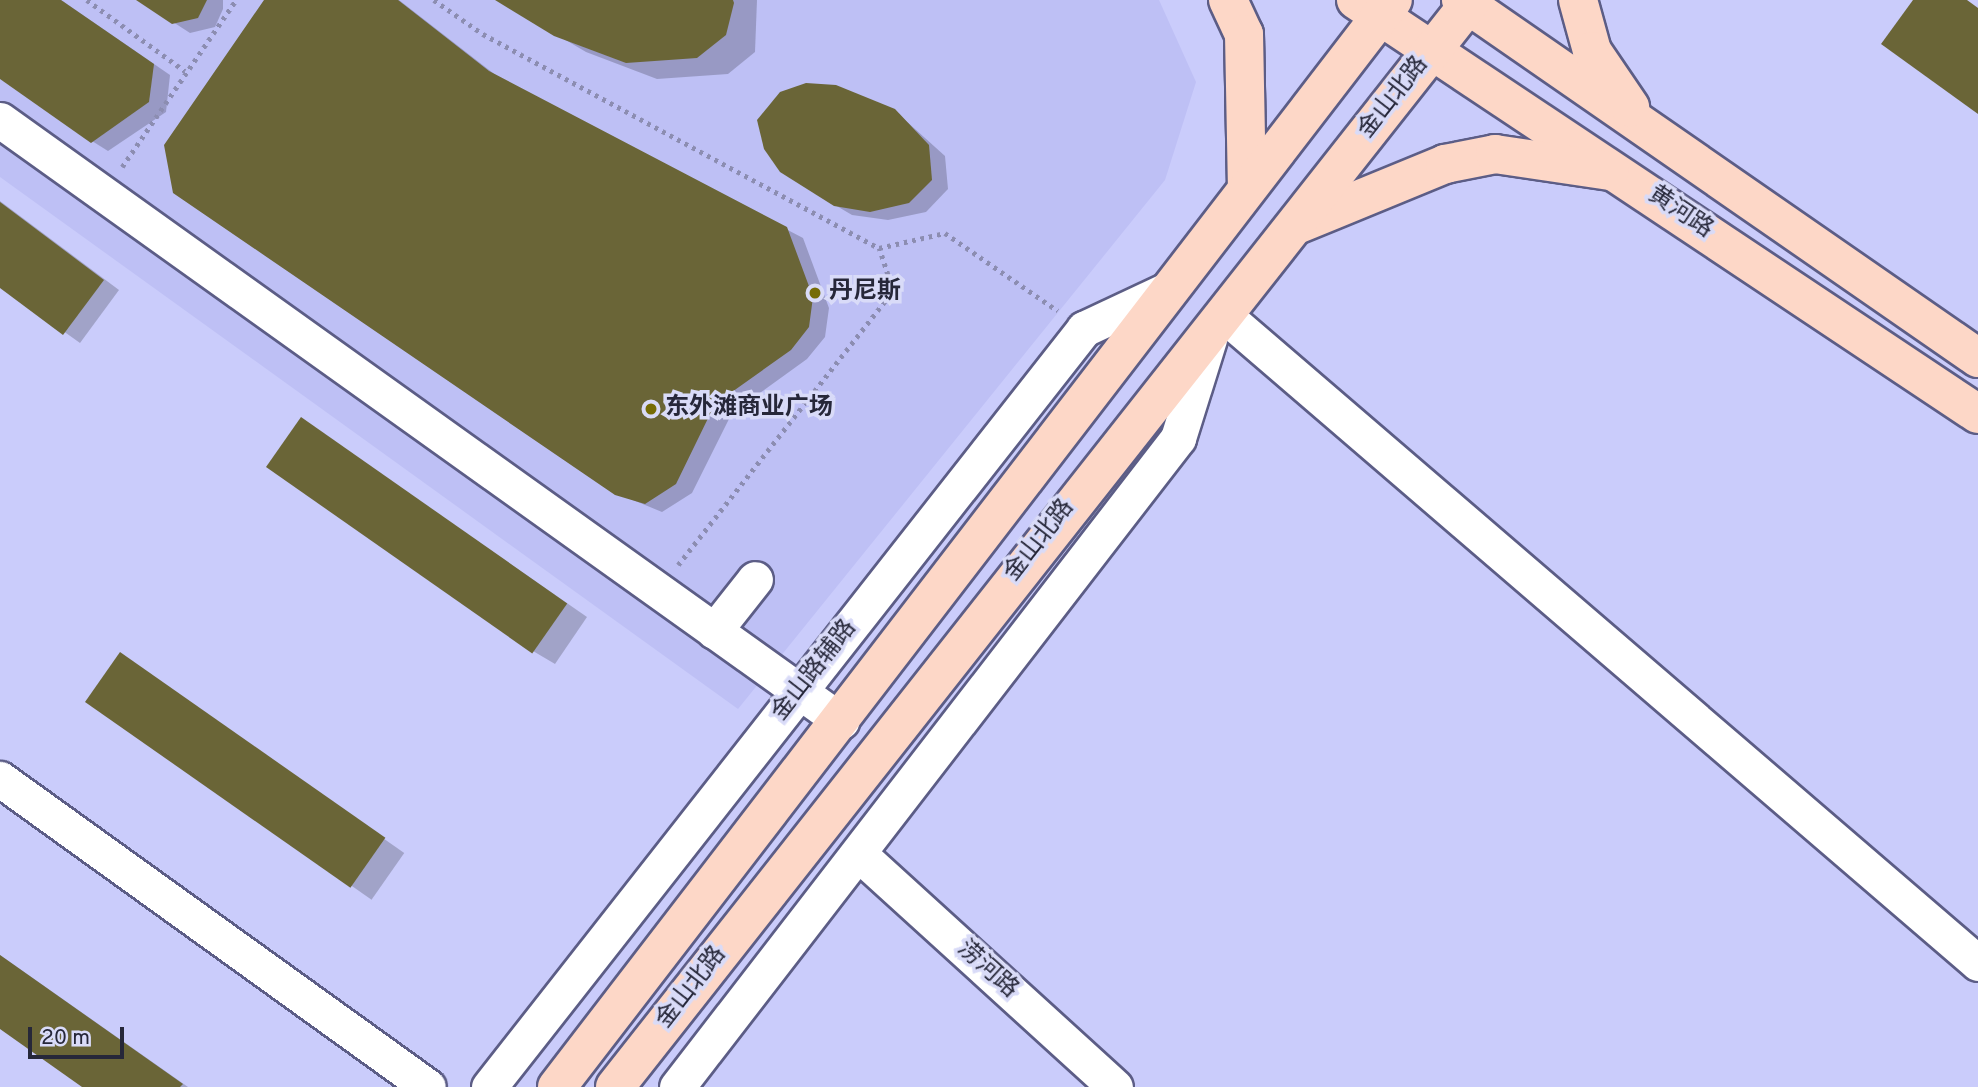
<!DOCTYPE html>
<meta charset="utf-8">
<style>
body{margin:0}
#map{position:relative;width:1978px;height:1087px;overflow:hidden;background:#caccfb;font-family:Overpass,"Noto Sans SC",sans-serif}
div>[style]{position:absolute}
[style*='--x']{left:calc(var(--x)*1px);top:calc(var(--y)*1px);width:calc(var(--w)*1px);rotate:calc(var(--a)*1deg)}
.built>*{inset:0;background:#bec0f5}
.shadow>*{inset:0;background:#0003;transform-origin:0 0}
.building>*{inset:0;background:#6a6537;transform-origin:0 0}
.path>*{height:4.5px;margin-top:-2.25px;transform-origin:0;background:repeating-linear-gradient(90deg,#8c8db1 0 3.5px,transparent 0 8.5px)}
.roads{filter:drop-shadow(2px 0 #5c5d86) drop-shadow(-2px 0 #5c5d86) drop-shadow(0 2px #5c5d86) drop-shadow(0 -2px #5c5d86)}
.minor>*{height:35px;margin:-17.5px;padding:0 17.5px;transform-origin:17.5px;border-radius:17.5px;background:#fff}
.secondary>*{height:38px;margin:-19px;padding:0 19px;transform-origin:19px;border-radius:19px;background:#fdd7c7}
.dots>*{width:19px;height:19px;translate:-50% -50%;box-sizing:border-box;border:4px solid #d9dbf8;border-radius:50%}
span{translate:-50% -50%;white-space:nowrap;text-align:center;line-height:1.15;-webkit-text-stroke:7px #d9dbf8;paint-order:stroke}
.street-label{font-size:24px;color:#262739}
.poi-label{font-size:24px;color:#262739;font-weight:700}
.left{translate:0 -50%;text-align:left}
.scale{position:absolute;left:28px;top:1027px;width:96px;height:32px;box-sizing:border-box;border:4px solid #262739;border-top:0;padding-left:9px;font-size:21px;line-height:24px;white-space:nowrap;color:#262739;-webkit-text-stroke:5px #d9dbf8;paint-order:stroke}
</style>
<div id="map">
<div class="built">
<i style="clip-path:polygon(0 0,1159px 0,1196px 82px,1165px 180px,738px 709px,0 177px)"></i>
</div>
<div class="shadow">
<i style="clip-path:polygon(0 0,61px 0,170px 75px,166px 112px,108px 151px,92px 141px,0 77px)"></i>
<i style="clip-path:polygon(139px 0,223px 0,223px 9px,215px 27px,190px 33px)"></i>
<i style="clip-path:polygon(266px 0,399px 0,502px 80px,803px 238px,829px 308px,825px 337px,807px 359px,732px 413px,692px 493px,662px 512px,616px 493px)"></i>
<i style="clip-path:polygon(498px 0,757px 0,755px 52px,728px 74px,657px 79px,586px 52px)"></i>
<i style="clip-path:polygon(895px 111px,945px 156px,948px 189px,926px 212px,888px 220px,852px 215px,835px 205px)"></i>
<i style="clip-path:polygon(0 201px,119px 290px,80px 343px,0 286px)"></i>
<i style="clip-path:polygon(301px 419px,587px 617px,555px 664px,533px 651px)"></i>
<i style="left:120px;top:654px;width:347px;height:57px;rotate:35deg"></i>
<i style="clip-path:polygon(0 955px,188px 1087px,85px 1087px,0 1027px)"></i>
</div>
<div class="building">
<i style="clip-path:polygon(0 0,61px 0,154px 64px,149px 102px,91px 143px,0 79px)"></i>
<i style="clip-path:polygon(136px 0,207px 0,198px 18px,172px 24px)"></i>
<i style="clip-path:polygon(264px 0,398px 0,489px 71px,787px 227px,813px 297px,809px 327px,791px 350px,715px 404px,676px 484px,645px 504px,615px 495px,173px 193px,164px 145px)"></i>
<i style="clip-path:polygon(495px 0,733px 0,734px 3px,726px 35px,697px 58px,626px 63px,554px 36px)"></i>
<i style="clip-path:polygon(1913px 0,1967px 0,1978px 8px,1978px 114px,1881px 44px)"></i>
<i style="clip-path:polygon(806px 83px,836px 85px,895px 109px,929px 145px,932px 180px,909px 203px,870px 212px,834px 206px,780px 172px,764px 149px,757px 120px,780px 92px)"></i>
<i style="clip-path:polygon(0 202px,104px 280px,63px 335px,0 288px)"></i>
<i style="left:301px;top:417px;width:325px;height:61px;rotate:35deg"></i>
<i style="left:120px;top:652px;width:324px;height:61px;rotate:35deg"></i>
<i style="clip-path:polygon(0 955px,183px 1084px,180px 1087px,82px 1087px,0 1029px)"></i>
</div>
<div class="path">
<i style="--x:87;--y:0;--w:121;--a:35.9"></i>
<i style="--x:434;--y:0;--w:60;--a:34.8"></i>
<i style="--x:483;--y:34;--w:450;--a:28.4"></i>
<i style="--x:879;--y:248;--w:68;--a:-12.8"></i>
<i style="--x:945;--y:233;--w:137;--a:34.6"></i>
<i style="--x:122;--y:167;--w:202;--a:-55.7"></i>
<i style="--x:678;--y:565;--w:348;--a:-51.9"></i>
<i style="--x:893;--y:291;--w:45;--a:-108"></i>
</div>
<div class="roads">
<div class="minor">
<i style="--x:0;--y:120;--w:1034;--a:35.55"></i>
<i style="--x:1224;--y:315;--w:994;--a:40.68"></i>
<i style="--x:714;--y:631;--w:66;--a:-51.7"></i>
<i style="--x:0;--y:779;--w:527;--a:35.74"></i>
<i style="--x:859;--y:854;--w:346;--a:42.3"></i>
<i style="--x:489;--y:1087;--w:964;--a:-51.87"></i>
<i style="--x:1084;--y:329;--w:94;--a:-25.2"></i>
<i style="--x:677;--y:1087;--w:820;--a:-52.33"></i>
<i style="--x:1178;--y:438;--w:104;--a:-72.6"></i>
</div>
<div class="secondary">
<i style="--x:1228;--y:0;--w:38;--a:65"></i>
<i style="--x:1244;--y:34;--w:154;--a:88.9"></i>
<i style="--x:1356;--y:0;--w:747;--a:33.65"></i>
<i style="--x:1461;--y:0;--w:629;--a:34.7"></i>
<i style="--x:1578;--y:0;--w:53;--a:74.6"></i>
<i style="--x:1592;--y:51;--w:68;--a:55.8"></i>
<i style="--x:1299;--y:224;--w:158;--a:-22.3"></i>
<i style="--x:1445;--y:164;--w:51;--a:-11.3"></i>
<i style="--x:1495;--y:154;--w:116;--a:8.4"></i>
<i style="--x:557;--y:1087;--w:1371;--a:-52.44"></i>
<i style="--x:615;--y:1087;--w:1384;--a:-51.75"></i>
</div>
</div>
<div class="dots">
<i style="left:815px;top:293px;background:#766c06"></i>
<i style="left:651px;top:409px;background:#766c06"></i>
</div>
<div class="street-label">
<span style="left:1394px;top:98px;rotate:-52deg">金山北路</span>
<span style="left:1680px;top:213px;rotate:34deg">黄河路</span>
<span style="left:1040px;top:541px;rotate:-52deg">金山北路</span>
<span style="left:815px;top:671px;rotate:-52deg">金山路辅路</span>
<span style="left:987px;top:970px;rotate:42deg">涝河路</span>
<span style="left:692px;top:988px;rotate:-52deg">金山北路</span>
</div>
<div class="poi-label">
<span class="left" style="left:829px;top:293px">丹尼斯</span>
<span class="left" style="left:665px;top:409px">东外滩商业广场</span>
</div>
<div class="scale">20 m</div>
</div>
